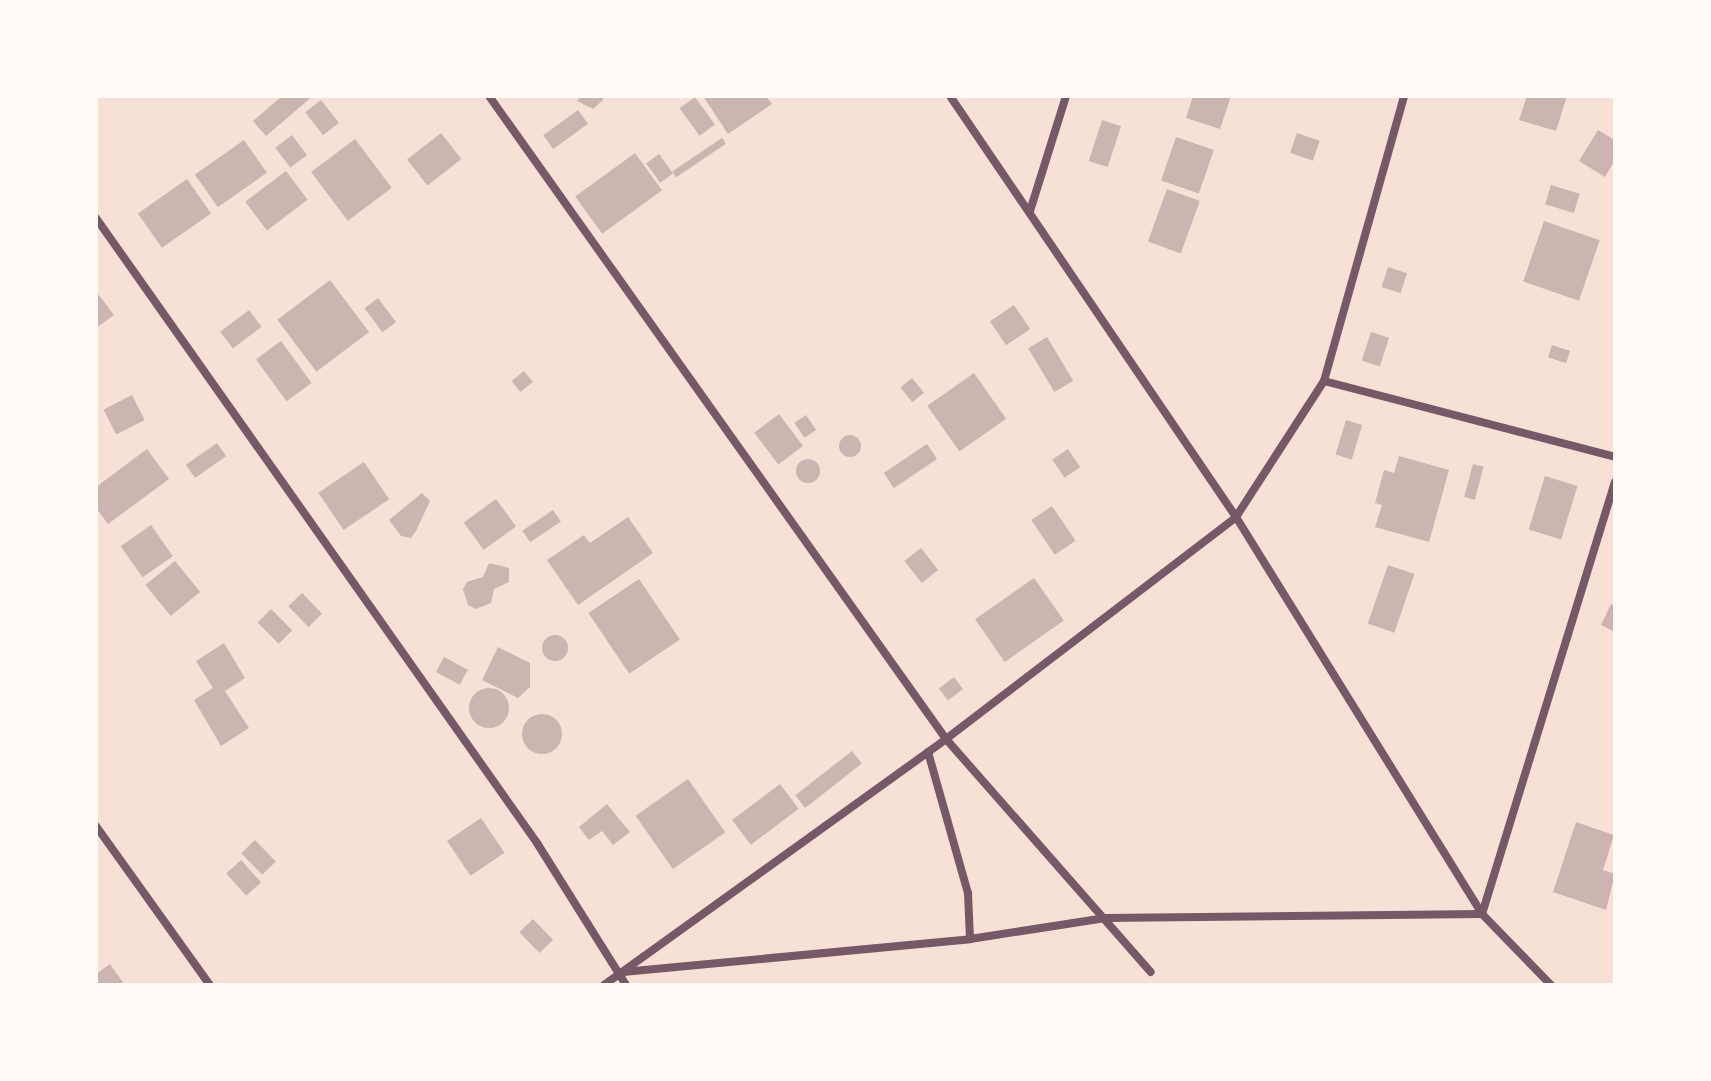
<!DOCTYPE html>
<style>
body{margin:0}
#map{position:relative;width:1711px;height:1081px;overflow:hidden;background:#f7e1d7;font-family:"Roboto Serif",serif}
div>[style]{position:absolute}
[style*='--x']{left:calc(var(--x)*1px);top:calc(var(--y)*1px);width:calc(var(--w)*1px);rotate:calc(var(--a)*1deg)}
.building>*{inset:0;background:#ccb4b1;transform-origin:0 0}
.round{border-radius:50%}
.minor>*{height:8px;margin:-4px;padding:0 4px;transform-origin:4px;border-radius:4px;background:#755966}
span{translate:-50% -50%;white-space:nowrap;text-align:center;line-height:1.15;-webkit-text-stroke:8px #fffaf5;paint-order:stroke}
.frame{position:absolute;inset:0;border:98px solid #fffaf5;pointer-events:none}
</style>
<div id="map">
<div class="building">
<i style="clip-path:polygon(282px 96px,313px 96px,266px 136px,253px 121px)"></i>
<i style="clip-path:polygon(581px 96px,602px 96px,603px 100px,593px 109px,577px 101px)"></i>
<i style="clip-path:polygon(703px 96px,766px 96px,772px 104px,728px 134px)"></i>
<i style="clip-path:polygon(1193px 96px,1231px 96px,1220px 129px,1186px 118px)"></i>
<i style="clip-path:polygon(1527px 96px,1567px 96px,1556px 131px,1519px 120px)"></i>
<i style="left:695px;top:97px;width:34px;height:19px;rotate:54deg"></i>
<i style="left:321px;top:100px;width:29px;height:20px;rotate:52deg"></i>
<i style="left:578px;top:110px;width:17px;height:43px;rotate:54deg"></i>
<i style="left:1102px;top:120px;width:20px;height:43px;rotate:18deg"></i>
<i style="clip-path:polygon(1598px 130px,1615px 140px,1615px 160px,1605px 177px,1579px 161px)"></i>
<i style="left:441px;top:133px;width:33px;height:43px;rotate:52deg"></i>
<i style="left:1297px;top:133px;width:24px;height:21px;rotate:19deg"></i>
<i style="left:292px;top:135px;width:25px;height:21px;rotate:53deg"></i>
<i style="left:1176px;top:137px;width:40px;height:46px;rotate:19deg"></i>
<i style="left:722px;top:138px;width:7px;height:60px;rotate:56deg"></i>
<i style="left:355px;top:139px;width:61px;height:55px;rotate:53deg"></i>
<i style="left:244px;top:140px;width:40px;height:60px;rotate:55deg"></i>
<i style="left:635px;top:153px;width:46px;height:74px;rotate:54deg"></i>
<i style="left:659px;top:154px;width:24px;height:16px;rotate:54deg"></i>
<i style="left:286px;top:171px;width:36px;height:51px;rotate:53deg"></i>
<i style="left:187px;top:179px;width:42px;height:60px;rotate:55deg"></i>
<i style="left:1551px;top:185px;width:30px;height:20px;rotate:17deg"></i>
<i style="left:1167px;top:189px;width:35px;height:56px;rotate:20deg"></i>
<i style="left:1544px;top:221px;width:59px;height:64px;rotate:19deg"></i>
<i style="left:1388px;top:267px;width:20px;height:21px;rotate:18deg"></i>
<i style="left:330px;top:280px;width:65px;height:66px;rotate:53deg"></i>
<i style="clip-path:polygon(98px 294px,114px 315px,96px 328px,96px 295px)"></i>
<i style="left:378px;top:298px;width:30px;height:17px;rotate:53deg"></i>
<i style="left:1014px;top:305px;width:29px;height:29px;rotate:56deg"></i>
<i style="left:249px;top:310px;width:21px;height:36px;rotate:53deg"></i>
<i style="left:1371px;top:332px;width:19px;height:30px;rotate:18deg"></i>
<i style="left:1047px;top:337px;width:51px;height:22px;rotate:59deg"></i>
<i style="left:281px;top:341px;width:52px;height:31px;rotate:54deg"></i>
<i style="left:1552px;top:345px;width:19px;height:13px;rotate:18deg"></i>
<i style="left:524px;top:371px;width:14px;height:16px;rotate:51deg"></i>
<i style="left:974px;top:373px;width:56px;height:57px;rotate:55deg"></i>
<i style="left:912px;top:378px;width:19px;height:15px;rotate:51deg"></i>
<i style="left:132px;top:395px;width:28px;height:32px;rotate:63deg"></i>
<i style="left:779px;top:414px;width:40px;height:31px;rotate:53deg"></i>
<i style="left:806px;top:415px;width:18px;height:14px;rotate:56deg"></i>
<i style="left:1346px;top:420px;width:17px;height:36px;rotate:17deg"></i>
<i class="round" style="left:839px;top:435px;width:22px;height:22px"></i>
<i style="left:217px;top:443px;width:16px;height:38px;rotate:55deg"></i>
<i style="left:927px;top:444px;width:18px;height:52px;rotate:56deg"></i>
<i style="clip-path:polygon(147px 449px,169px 479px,108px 524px,96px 508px,96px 487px)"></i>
<i style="left:1068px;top:449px;width:22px;height:19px;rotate:56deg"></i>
<i style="clip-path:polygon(1399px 456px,1449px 470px,1429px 542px,1375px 527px,1382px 505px,1375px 503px,1384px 470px,1394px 473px)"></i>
<i class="round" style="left:796px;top:459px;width:24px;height:24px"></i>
<i style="left:364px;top:462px;width:45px;height:55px;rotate:56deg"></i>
<i style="left:1473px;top:464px;width:11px;height:34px;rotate:15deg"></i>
<i style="left:1545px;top:476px;width:34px;height:56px;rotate:17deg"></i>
<i style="clip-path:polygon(422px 493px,430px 501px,416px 531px,411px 538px,401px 536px,389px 520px)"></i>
<i style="left:496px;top:499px;width:34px;height:40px;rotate:54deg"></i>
<i style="left:1052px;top:506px;width:42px;height:25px;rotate:56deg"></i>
<i style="left:553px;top:510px;width:14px;height:37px;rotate:56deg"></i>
<i style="clip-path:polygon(628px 517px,653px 553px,578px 605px,547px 560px,584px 535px,590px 543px)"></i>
<i style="left:151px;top:525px;width:38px;height:37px;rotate:55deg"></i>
<i style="left:921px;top:548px;width:28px;height:21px;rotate:52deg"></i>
<i style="left:175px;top:561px;width:40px;height:38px;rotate:51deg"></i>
<i style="clip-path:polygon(489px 563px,509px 568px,509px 582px,494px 589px,491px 603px,476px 609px,468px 605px,463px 589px,467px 582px,483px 577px)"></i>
<i style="left:1388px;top:565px;width:28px;height:62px;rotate:19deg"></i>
<i style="left:1034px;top:578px;width:52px;height:72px;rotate:55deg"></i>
<i style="left:639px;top:579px;width:73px;height:61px;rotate:56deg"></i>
<i style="left:302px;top:593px;width:29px;height:19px;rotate:46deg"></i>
<i style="clip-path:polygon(1611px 604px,1615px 606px,1615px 632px,1601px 625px)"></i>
<i style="left:271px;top:609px;width:30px;height:19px;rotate:45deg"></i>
<i class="round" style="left:542px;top:635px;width:26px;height:26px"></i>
<i style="clip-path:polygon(224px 643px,245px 678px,225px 691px,249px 728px,221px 746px,194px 700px,213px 688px,196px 661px)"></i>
<i style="clip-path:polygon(498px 647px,530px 663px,530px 687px,518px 698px,482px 680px)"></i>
<i style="left:444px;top:657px;width:27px;height:17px;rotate:28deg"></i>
<i style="left:954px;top:677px;width:15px;height:19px;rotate:53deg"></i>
<i class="round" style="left:469px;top:688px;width:40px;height:40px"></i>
<i class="round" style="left:522px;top:714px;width:40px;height:40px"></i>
<i style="left:852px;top:751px;width:16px;height:72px;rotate:52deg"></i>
<i style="left:688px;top:779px;width:65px;height:64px;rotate:55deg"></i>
<i style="left:780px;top:784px;width:31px;height:60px;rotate:53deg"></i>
<i style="clip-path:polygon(607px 804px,630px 832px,613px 845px,602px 831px,589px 840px,579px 827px)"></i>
<i style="left:481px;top:818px;width:42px;height:41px;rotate:56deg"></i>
<i style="clip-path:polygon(1576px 822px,1614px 835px,1603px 870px,1615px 874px,1606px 910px,1553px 892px)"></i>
<i style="left:255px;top:840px;width:30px;height:19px;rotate:46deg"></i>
<i style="left:241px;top:860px;width:30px;height:20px;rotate:48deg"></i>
<i style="left:533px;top:919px;width:29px;height:19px;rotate:46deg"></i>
<i style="clip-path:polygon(110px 964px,125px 985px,96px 985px,96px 974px)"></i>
</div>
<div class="minor">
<i style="--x:489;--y:96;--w:789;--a:54.6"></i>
<i style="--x:946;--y:739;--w:310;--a:48.7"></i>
<i style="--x:950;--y:96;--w:509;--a:55.81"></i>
<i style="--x:1236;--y:517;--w:467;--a:58.2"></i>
<i style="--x:1482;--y:914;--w:99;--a:45.8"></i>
<i style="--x:1030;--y:211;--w:121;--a:-72.6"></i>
<i style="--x:96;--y:218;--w:765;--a:54.79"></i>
<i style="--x:537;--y:843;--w:168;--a:57.9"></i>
<i style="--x:1324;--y:381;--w:301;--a:14.6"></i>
<i style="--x:928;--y:752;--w:147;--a:74.2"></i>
<i style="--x:968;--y:893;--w:46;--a:87.5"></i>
<i style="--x:96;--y:826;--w:196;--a:54.4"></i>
<i style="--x:623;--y:972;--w:349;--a:-5.4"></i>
<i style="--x:970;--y:939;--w:137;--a:-8.8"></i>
<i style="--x:1105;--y:918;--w:377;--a:-0.6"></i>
<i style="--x:1482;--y:914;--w:452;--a:-72.9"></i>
<i style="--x:604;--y:985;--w:421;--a:-35.7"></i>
<i style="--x:946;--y:739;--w:365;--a:-37.4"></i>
<i style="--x:1236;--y:517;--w:162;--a:-57.1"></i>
<i style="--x:1324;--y:381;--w:296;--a:-74.3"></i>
</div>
<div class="frame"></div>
</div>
